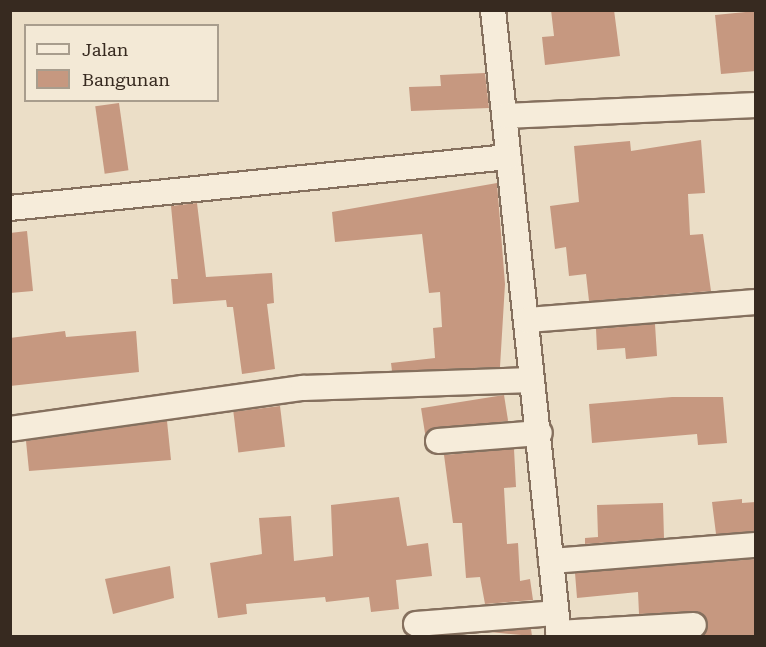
<!DOCTYPE html>
<style>
body{margin:0}
#map{position:relative;width:766px;height:647px;overflow:hidden;background:#ebdec7;font-family:"Roboto Serif",serif}
div>[style]{position:absolute}
[style*='--x']{left:calc(var(--x)*1px);top:calc(var(--y)*1px);width:calc(var(--w)*1px);rotate:calc(var(--a)*1deg)}
.building>*{inset:0;background:#c69880;transform-origin:0 0}
.roads{filter:drop-shadow(2px 0 #85705e) drop-shadow(-2px 0 #85705e) drop-shadow(0 2px #85705e) drop-shadow(0 -2px #85705e)}
.minor>*{height:24px;margin:-12px;padding:0 12px;transform-origin:12px;border-radius:12px;background:#f6ecda}
span{translate:-50% -50%;white-space:nowrap;text-align:center;line-height:1.15;-webkit-text-stroke:5px #f3e9d6;paint-order:stroke}
.frame{position:absolute;inset:0;border:12px solid #372a20;pointer-events:none}
.legend{position:absolute;left:24px;top:24px;width:195px;height:78px;box-sizing:border-box;background:#f3e9d6;border:2px solid #a89d8d;margin:0;padding:8px 10px;list-style:none;font-size:18px;color:#372a20}
.legend li{display:flex;align-items:center;gap:12px;height:30px}
.legend b{width:30px;border:2px solid #a89d8d}
</style>
<div id="map">
<div class="building">
<i style="clip-path:polygon(551px 10px,614px 10px,620px 56px,545px 65px,542px 37px,554px 36px)"></i>
<i style="clip-path:polygon(756px 11px,756px 71px,721px 74px,715px 15px)"></i>
<i style="clip-path:polygon(485px 73px,489px 108px,411px 111px,409px 87px,441px 86px,440px 75px)"></i>
<i style="left:119px;top:103px;width:68px;height:24px;rotate:82deg"></i>
<i style="clip-path:polygon(701px 140px,705px 193px,688px 194px,690px 235px,703px 234px,711px 291px,589px 301px,586px 274px,569px 276px,566px 247px,555px 249px,550px 206px,579px 202px,574px 146px,630px 141px,631px 151px)"></i>
<i style="clip-path:polygon(497px 183px,505px 284px,500px 367px,392px 371px,391px 363px,435px 358px,433px 328px,442px 327px,440px 292px,429px 293px,422px 234px,335px 242px,332px 212px)"></i>
<i style="clip-path:polygon(197px 203px,206px 277px,272px 273px,274px 303px,267px 304px,275px 369px,242px 374px,233px 307px,227px 307px,226px 300px,173px 304px,171px 279px,178px 279px,171px 206px)"></i>
<i style="clip-path:polygon(27px 231px,33px 291px,10px 293px,10px 233px)"></i>
<i style="clip-path:polygon(655px 324px,657px 356px,626px 359px,625px 348px,597px 350px,596px 329px)"></i>
<i style="clip-path:polygon(65px 331px,66px 337px,136px 331px,139px 372px,10px 386px,10px 338px)"></i>
<i style="left:504px;top:395px;width:26px;height:84px;rotate:81deg"></i>
<i style="clip-path:polygon(672px 397px,723px 397px,727px 443px,698px 445px,697px 434px,592px 443px,589px 404px)"></i>
<i style="left:280px;top:406px;width:41px;height:47px;rotate:83deg"></i>
<i style="clip-path:polygon(167px 421px,171px 460px,29px 471px,26px 441px)"></i>
<i style="clip-path:polygon(514px 449px,516px 487px,504px 488px,507px 544px,518px 543px,520px 581px,530px 579px,533px 600px,485px 604px,480px 577px,466px 578px,462px 523px,453px 523px,444px 455px)"></i>
<i style="clip-path:polygon(399px 497px,407px 546px,428px 543px,432px 576px,396px 580px,399px 609px,371px 612px,369px 597px,326px 602px,325px 597px,246px 604px,247px 614px,218px 618px,210px 563px,262px 554px,259px 518px,291px 516px,294px 561px,333px 556px,331px 505px)"></i>
<i style="clip-path:polygon(742px 499px,742px 503px,756px 502px,756px 531px,716px 534px,712px 502px)"></i>
<i style="clip-path:polygon(663px 503px,664px 538px,585px 544px,585px 538px,598px 537px,597px 505px)"></i>
<i style="clip-path:polygon(756px 559px,756px 636px,702px 636px,708px 624px,694px 611px,639px 614px,638px 592px,577px 598px,575px 573px)"></i>
<i style="clip-path:polygon(170px 566px,174px 598px,113px 614px,105px 579px)"></i>
<i style="clip-path:polygon(531px 629px,532px 636px,489px 632px)"></i>
</div>
<div class="roads">
<div class="minor">
<i style="--x:493;--y:10;--w:629;--a:83.98"></i>
<i style="--x:505;--y:116;--w:251;--a:-2.5"></i>
<i style="--x:10;--y:208;--w:501;--a:-5.85"></i>
<i style="--x:527;--y:320;--w:230;--a:-4.5"></i>
<i style="--x:10;--y:429;--w:296;--a:-8"></i>
<i style="--x:303;--y:388;--w:229;--a:-2"></i>
<i style="--x:438;--y:441;--w:102;--a:-4.5"></i>
<i style="--x:551;--y:561;--w:206;--a:-4.5"></i>
<i style="--x:416;--y:624;--w:139;--a:-4.5"></i>
<i style="--x:558;--y:633;--w:136;--a:-3.4"></i>
</div>
</div>
<div class="frame"></div>
<ul class="legend">
<li><b style="height:8px;background:#f6ecda"></b>Jalan</li>
<li><b style="height:16px;background:#c69880"></b>Bangunan</li>
</ul>
</div>
